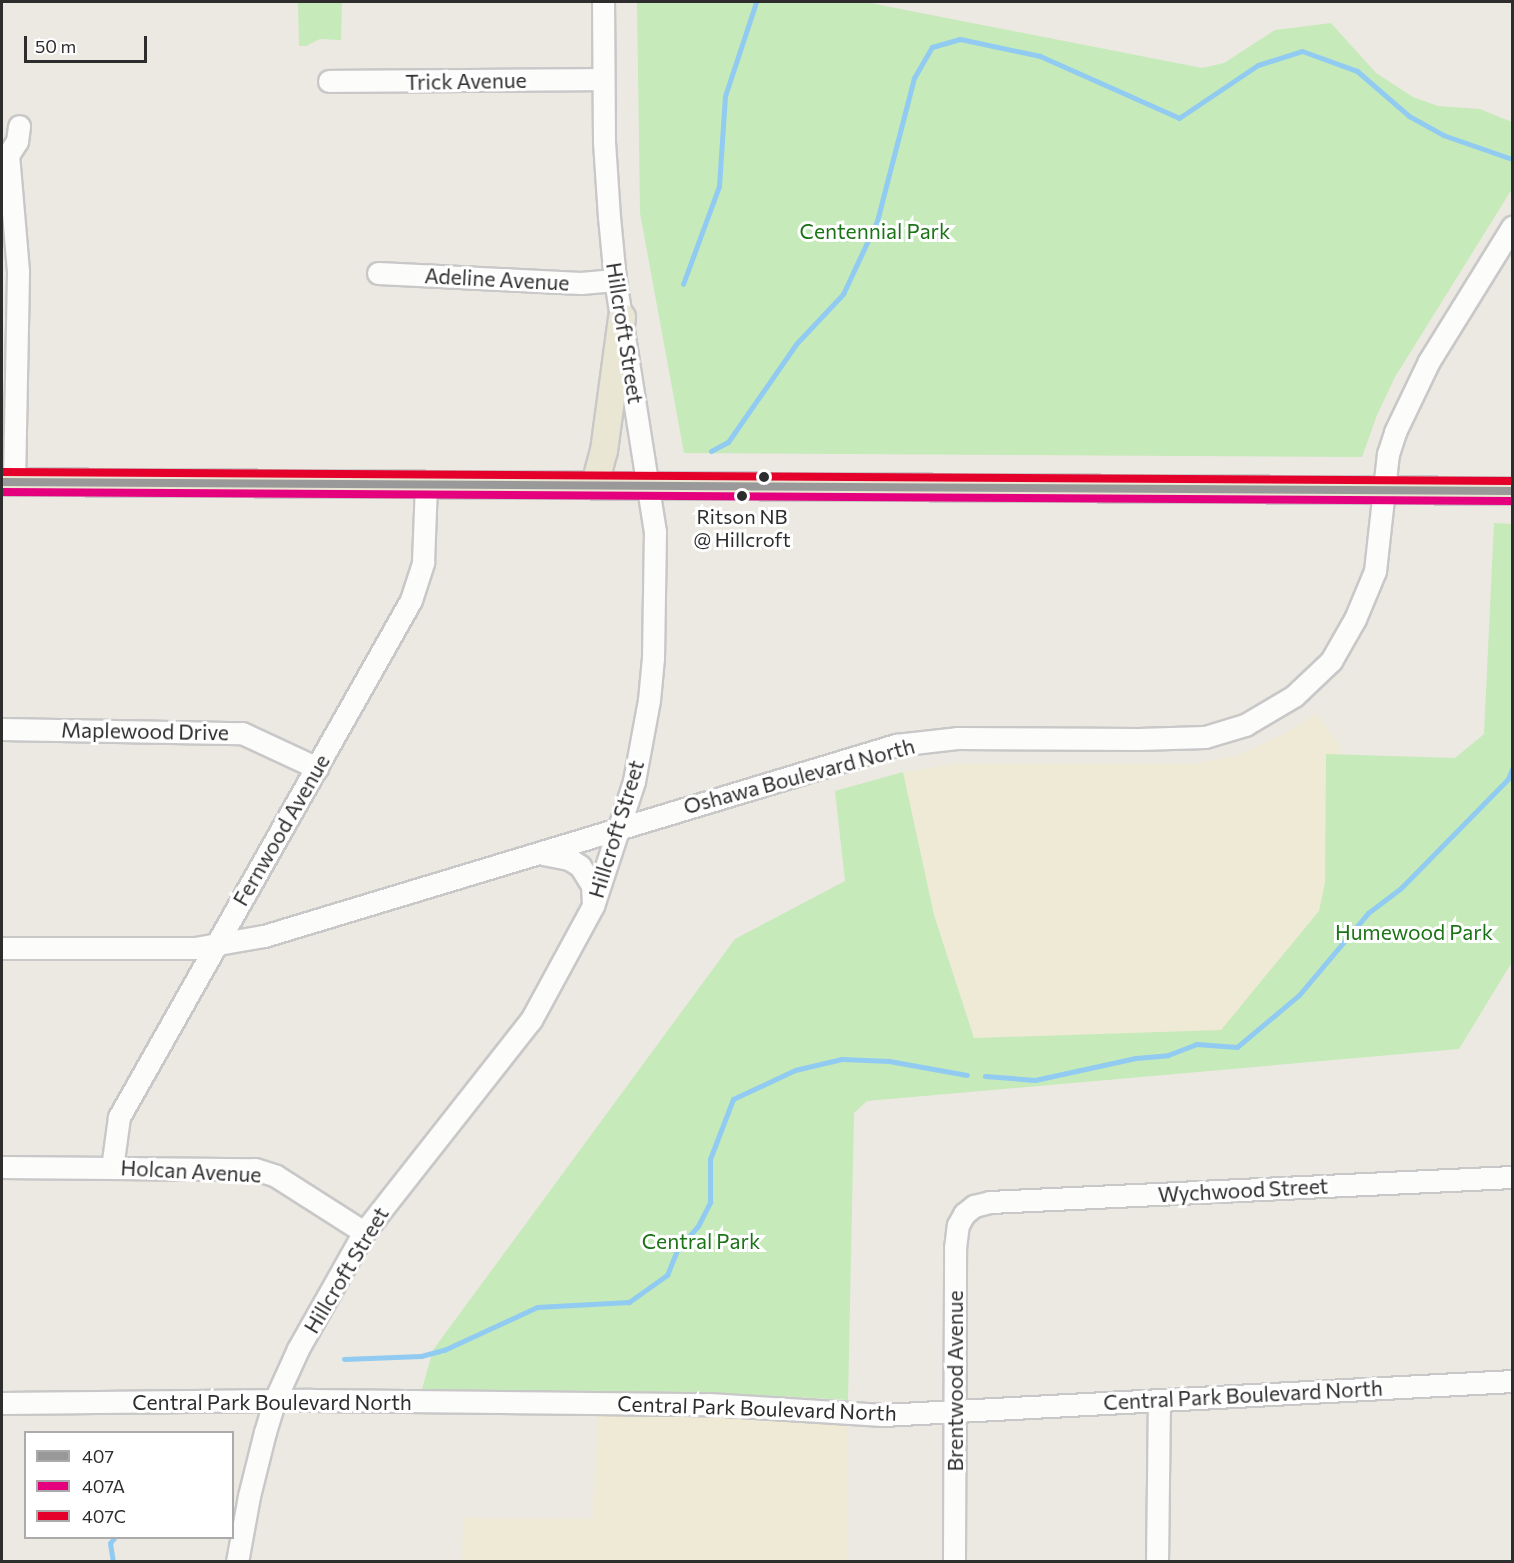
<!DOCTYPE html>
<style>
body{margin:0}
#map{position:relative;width:1514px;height:1563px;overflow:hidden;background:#ece9e2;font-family:Commissioner,sans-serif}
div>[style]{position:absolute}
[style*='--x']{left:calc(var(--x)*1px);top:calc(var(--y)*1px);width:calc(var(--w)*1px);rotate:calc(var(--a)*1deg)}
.education>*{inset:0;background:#efead6}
.green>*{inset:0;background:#c6eab9}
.stream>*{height:5px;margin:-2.5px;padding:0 2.5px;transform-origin:2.5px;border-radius:2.5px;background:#91cbf2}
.roads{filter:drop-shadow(2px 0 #c9c8c8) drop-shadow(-2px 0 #c9c8c8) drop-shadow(0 2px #c9c8c8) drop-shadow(0 -2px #c9c8c8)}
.minor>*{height:21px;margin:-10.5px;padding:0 10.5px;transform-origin:10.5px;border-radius:10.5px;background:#fcfcfb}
.major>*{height:26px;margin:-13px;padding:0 13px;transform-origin:13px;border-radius:13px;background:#e9e6d4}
.bus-1>*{height:8px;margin:-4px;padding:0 4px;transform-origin:4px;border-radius:4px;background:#999}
.bus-2>*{height:8px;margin:-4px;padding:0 4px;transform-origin:4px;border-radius:4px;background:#e5007d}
.bus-3>*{height:8px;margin:-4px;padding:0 4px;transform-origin:4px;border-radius:4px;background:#e4002b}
.dots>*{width:16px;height:16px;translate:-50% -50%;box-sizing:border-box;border:3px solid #fff;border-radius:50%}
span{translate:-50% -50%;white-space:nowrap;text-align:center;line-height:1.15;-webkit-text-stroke:6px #fff;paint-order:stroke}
.bus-label{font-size:20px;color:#2d2d2d}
.street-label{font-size:21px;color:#2d2d2d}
.park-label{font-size:21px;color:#1a7315}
.frame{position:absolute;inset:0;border:3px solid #2d2d2d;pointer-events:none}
.legend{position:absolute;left:24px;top:1431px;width:210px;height:108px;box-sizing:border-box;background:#fff;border:2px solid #ababab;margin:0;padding:8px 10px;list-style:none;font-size:18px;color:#2d2d2d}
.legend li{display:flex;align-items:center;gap:12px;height:30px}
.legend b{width:30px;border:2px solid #ababab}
.scale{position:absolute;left:24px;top:36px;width:123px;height:27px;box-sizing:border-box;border:3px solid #2d2d2d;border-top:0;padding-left:8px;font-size:18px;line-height:21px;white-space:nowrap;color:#2d2d2d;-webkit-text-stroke:4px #fff;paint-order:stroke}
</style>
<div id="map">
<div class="education">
<i style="clip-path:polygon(1316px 714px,1342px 748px,1339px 913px,1243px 1029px,1179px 1034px,974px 1039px,934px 915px,903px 772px,954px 764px,1193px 764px,1238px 755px,1278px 737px)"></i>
<i style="clip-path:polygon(598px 1405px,848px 1415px,848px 1561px,462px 1562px,463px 1518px,593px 1519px)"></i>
</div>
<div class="green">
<i style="clip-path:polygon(298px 2px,342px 2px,341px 40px,320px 39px,306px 46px,299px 46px)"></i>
<i style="clip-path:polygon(637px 2px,865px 2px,1202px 68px,1224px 63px,1275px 30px,1331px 23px,1376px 73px,1413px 97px,1438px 106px,1480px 109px,1512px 122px,1512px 189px,1395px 377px,1377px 415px,1362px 457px,684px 453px,640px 213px)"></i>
<i style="clip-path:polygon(1494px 523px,1512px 524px,1512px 962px,1459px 1049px,867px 1101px,854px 1113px,848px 1400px,706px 1392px,422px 1389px,433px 1350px,735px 939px,845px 881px,835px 791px,903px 772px,934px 915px,974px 1038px,1221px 1030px,1319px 911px,1325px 883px,1326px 754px,1455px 758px,1484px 734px)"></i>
</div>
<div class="stream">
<i style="--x:683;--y:284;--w:104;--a:-69.8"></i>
<i style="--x:719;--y:186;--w:90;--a:-86.2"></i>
<i style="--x:725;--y:96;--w:99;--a:-71.7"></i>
<i style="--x:711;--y:451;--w:19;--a:-28"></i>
<i style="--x:728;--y:442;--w:119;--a:-55.2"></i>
<i style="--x:796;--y:344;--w:69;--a:-46.8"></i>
<i style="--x:843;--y:294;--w:81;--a:-65"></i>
<i style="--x:877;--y:221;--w:148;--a:-75.5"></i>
<i style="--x:914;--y:78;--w:36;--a:-60"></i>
<i style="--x:932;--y:47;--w:29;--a:-16"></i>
<i style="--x:960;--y:39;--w:82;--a:12"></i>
<i style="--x:1040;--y:56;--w:152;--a:24"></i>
<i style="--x:1179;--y:118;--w:95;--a:-33.9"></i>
<i style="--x:1258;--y:65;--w:46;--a:-17.7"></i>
<i style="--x:1302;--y:51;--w:59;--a:20"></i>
<i style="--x:1357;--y:71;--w:69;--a:40.9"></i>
<i style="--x:1409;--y:116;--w:39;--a:29"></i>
<i style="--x:1443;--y:135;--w:73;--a:19.2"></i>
<i style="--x:985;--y:1076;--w:50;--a:4.6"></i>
<i style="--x:1035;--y:1080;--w:103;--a:-12.3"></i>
<i style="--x:1136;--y:1058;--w:32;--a:-5"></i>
<i style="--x:1168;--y:1055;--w:30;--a:-21"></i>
<i style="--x:1196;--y:1044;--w:41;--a:4.2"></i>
<i style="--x:1237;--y:1047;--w:81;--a:-40"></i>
<i style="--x:1299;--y:995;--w:107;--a:-49.9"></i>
<i style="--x:1368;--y:913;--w:41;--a:-37.1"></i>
<i style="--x:1401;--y:888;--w:153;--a:-45.5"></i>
<i style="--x:1508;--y:779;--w:11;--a:-68"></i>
<i style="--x:344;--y:1359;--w:77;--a:-2.2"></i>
<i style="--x:421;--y:1356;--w:24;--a:-15"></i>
<i style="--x:444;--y:1350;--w:102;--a:-24.8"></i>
<i style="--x:537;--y:1307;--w:92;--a:-3.1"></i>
<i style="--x:629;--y:1302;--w:47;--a:-35.4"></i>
<i style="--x:667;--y:1275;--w:27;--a:-68"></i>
<i style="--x:677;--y:1250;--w:32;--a:-49"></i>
<i style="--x:698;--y:1226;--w:27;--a:-63"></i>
<i style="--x:710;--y:1202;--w:43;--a:-90"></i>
<i style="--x:710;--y:1159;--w:64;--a:-69"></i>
<i style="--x:733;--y:1099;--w:68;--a:-25.1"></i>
<i style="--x:795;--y:1070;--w:48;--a:-13.2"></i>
<i style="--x:842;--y:1059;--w:47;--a:2.4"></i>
<i style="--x:889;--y:1061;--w:79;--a:10.2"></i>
<i style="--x:113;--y:1562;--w:19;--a:-99"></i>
<i style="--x:110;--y:1543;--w:6;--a:-51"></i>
</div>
<div class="roads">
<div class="minor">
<i style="--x:329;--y:81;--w:274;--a:-0.4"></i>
<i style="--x:378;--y:273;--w:203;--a:2.8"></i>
<i style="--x:581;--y:283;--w:34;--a:-5"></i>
<i style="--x:14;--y:482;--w:211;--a:-88.9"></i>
<i style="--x:18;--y:271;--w:116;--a:-94.9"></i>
<i style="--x:8;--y:155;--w:17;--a:-57"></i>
<i style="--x:17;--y:141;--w:15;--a:-82"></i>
<i style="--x:2;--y:729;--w:240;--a:1"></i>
<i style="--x:242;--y:733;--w:83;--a:25"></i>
<i style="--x:543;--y:854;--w:26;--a:11"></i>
<i style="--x:569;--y:859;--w:13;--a:32"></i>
<i style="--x:580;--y:866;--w:22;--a:58"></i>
<i style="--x:592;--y:885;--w:18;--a:87"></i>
<i style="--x:2;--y:948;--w:193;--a:0"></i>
<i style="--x:195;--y:948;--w:70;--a:-9.9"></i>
<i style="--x:264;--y:936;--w:660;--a:-16.82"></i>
<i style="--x:896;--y:745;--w:61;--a:-6.5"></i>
<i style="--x:957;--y:738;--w:181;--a:0.3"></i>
<i style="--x:1138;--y:739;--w:67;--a:-1.7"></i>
<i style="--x:1205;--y:737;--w:42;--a:-16.7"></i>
<i style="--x:1245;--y:725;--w:57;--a:-30.6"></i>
<i style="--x:1294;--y:696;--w:51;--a:-43.4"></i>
<i style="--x:1331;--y:661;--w:48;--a:-60.3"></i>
<i style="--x:1355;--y:619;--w:52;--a:-67.4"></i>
<i style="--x:1375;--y:571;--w:118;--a:-83.7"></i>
<i style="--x:1388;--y:454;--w:23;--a:-72"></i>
<i style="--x:1395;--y:432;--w:79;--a:-64.4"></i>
<i style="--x:1429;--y:361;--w:158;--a:-58.2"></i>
<i style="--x:2;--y:1167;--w:253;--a:0.5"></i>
<i style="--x:255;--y:1169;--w:22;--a:18"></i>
<i style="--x:276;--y:1176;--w:104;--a:32.5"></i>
<i style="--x:112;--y:1168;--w:51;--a:-82.2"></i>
<i style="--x:119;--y:1117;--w:594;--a:-60.54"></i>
<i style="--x:411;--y:600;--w:40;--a:-72"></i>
<i style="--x:423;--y:562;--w:77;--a:-87.8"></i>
<i style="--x:2;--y:1403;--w:309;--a:-0.6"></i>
<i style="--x:311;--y:1400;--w:397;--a:0.6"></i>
<i style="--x:708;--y:1404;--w:175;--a:3.6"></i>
<i style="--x:883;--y:1415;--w:630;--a:-3.09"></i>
<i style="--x:237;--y:1562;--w:67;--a:-79.7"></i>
<i style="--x:249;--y:1496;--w:66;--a:-76"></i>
<i style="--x:265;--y:1432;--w:31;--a:-73"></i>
<i style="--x:274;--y:1402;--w:58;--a:-65.6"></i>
<i style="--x:298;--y:1349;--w:134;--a:-60.6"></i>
<i style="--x:364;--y:1232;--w:270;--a:-51.8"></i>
<i style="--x:531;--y:1020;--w:130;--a:-61.5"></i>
<i style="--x:593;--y:906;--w:132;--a:-71.8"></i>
<i style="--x:634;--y:781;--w:82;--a:-79.5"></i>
<i style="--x:649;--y:700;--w:42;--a:-84.6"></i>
<i style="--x:653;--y:658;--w:126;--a:-89.1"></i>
<i style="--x:655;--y:532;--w:255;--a:-99"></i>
<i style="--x:615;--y:280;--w:63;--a:-95.4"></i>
<i style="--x:609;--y:217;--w:76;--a:-93.8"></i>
<i style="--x:604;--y:141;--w:139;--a:-90.4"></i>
<i style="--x:954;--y:1562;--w:314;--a:-89.8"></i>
<i style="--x:955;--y:1248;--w:23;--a:-83"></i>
<i style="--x:958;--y:1225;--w:13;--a:-61"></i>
<i style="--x:964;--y:1214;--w:13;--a:-39"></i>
<i style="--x:974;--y:1206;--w:16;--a:-14"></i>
<i style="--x:990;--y:1202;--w:523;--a:-2.74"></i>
<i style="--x:1157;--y:1562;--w:162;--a:-89.3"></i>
</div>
<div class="major">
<i style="--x:2;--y:482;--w:1510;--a:0.34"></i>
<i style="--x:595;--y:484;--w:34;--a:-75"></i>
<i style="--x:604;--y:451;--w:135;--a:-82.3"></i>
</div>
</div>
<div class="bus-1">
<i style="--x:2;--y:482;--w:1510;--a:0.34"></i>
</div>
<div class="bus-2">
<i style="--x:2;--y:492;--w:1510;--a:0.34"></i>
</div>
<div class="bus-3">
<i style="--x:2;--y:472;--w:1510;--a:0.34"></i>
</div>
<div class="dots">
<i style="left:764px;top:477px;background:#2d2d2d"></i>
<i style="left:742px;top:496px;background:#2d2d2d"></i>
</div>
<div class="bus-label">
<span style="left:742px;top:528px">Ritson NB<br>@ Hillcroft</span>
</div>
<div class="street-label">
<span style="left:466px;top:81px;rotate:-1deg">Trick Avenue</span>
<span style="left:497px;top:279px;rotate:3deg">Adeline Avenue</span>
<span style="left:625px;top:333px;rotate:81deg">Hillcroft Street</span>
<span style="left:145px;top:731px;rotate:1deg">Maplewood Drive</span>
<span style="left:799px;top:776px;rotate:-15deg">Oshawa Boulevard North</span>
<span style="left:616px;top:829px;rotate:-73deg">Hillcroft Street</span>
<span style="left:281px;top:830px;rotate:-60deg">Fernwood Avenue</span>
<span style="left:191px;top:1171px;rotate:3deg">Holcan Avenue</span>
<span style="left:1243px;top:1190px;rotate:-3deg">Wychwood Street</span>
<span style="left:346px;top:1270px;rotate:-59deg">Hillcroft Street</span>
<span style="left:955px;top:1381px;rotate:-90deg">Brentwood Avenue</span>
<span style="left:1243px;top:1395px;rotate:-3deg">Central Park Boulevard North</span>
<span style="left:272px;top:1402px">Central Park Boulevard North</span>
<span style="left:757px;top:1408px;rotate:2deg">Central Park Boulevard North</span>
</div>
<div class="park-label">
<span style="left:875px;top:231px">Centennial Park</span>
<span style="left:1414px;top:932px">Humewood Park</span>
<span style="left:701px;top:1241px">Central Park</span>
</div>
<div class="frame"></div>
<ul class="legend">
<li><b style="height:8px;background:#999"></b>407</li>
<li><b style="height:8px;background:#e5007d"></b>407A</li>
<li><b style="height:8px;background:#e4002b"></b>407C</li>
</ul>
<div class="scale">50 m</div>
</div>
